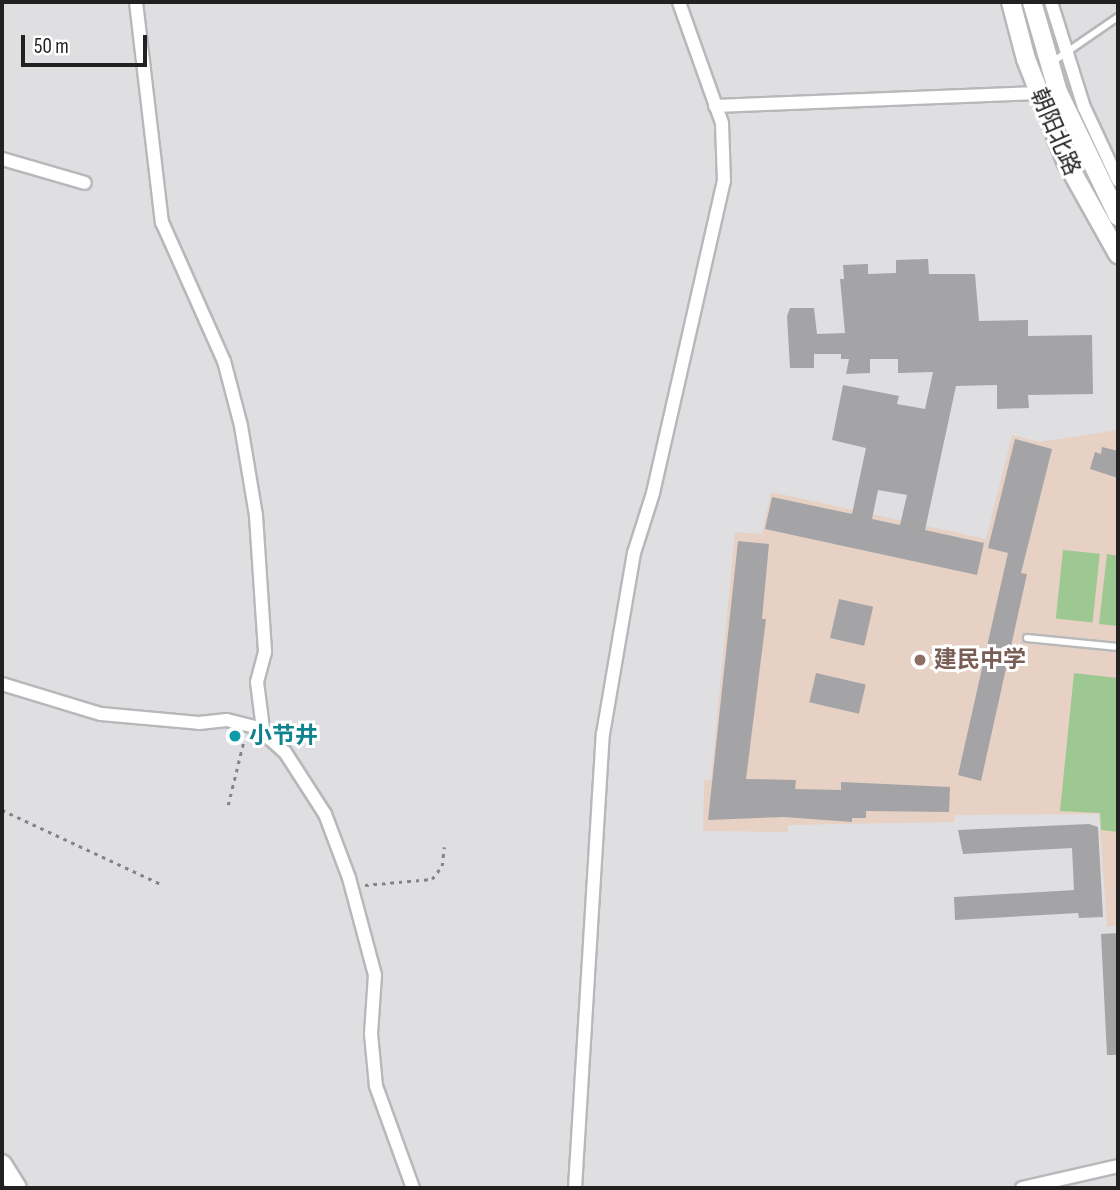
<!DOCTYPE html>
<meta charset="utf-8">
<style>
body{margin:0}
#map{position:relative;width:1120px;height:1190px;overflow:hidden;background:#dfdfe2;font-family:"Sofia Sans Condensed","Noto Sans SC",sans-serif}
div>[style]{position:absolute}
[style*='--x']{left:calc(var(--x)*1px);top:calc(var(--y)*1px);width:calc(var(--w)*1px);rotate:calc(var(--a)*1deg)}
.education>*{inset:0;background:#e6d1c4}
.green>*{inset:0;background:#9ec892;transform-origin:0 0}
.building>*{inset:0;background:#a4a4a7;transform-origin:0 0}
.path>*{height:2.5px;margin-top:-1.25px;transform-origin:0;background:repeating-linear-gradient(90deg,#848486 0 3.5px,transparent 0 8.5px)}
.roads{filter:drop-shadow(2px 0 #b7b8ba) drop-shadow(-2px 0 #b7b8ba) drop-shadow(0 2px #b7b8ba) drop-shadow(0 -2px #b7b8ba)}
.lane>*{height:6px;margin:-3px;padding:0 3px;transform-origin:3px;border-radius:3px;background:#fff}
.street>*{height:12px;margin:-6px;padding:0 6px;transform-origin:6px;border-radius:6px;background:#fff}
.secondary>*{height:18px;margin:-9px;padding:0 9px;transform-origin:9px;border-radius:9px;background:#fff}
.dots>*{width:19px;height:19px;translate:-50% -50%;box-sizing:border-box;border:4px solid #fff;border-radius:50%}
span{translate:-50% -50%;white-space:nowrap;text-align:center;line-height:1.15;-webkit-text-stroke:6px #fff;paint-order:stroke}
.street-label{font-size:23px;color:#212122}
.education-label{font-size:23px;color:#785e54;font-weight:700}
.left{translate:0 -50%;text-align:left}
.culture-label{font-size:23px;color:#0d838f;font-weight:700}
.frame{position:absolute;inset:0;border:4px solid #212122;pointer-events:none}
.scale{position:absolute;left:21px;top:35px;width:126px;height:32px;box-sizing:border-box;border:4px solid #212122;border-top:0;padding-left:9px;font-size:21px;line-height:24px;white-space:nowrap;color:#212122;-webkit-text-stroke:5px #fff;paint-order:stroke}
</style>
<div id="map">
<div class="education">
<i style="clip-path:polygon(1118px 430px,1118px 925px,1107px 927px,1099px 814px,955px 815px,954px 822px,788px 825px,788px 832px,703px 831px,704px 780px,711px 780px,735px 532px,762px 534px,771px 492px,986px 539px,1012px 435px,1040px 442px)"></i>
</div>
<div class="green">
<i style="left:1063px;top:550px;width:37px;height:69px;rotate:6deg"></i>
<i style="clip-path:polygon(1107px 554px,1118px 556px,1118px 626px,1099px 624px)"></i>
<i style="clip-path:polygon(1074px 673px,1118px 678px,1118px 832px,1101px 830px,1100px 813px,1060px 811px)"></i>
</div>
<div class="building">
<i style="clip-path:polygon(evenodd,928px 259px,929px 274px,975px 274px,979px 321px,1028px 320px,1028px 336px,1092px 335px,1093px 394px,1028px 395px,1029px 408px,997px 409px,997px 385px,956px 386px,925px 530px,984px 543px,977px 575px,765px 529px,772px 497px,852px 514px,866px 448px,832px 440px,843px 385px,899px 396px,897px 404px,925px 409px,933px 372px,898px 373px,898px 359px,870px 359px,870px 373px,846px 374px,849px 359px,841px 359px,841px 354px,814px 354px,814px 368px,790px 368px,787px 316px,790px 308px,814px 308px,817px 334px,845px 333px,840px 279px,844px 279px,843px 265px,868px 264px,868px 274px,896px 273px,896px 260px,928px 259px,878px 490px,907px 495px,900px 525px,872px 519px,878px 490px)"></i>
<i style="clip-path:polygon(1015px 439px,1052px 449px,1021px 573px,1027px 574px,981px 781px,958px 775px,1008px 553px,988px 548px)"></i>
<i style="clip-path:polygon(1102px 447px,1118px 451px,1118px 478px,1090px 469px,1095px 452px,1101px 454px)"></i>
<i style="clip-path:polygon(738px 541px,769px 544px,762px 619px,766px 619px,746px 779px,796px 780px,795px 789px,841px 790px,841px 782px,950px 787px,949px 812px,866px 811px,866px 818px,852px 818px,852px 822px,784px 817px,708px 820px)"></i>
<i style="left:839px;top:599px;width:35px;height:40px;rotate:13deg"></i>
<i style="left:816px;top:673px;width:51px;height:30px;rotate:13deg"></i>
<i style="clip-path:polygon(1089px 824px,1098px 827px,1103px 917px,1079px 918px,1078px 913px,955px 920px,954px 897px,1074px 890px,1072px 848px,963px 854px,958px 830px)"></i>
<i style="clip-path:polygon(1118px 933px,1118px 1055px,1107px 1055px,1101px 934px)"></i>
</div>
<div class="path">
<i style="--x:228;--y:805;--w:67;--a:-76.2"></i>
<i style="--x:2;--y:810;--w:178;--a:25"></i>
<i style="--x:365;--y:885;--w:67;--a:-5.1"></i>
<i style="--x:432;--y:879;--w:16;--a:-52"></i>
<i style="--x:442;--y:866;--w:19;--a:-84"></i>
</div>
<div class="roads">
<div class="lane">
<i style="--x:1051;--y:63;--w:81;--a:-34.5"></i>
<i style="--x:1027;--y:638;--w:91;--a:5.6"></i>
</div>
<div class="street">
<i style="--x:136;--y:2;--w:222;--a:83.3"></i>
<i style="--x:162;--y:222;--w:152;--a:66"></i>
<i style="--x:224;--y:361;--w:67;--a:75.3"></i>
<i style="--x:241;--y:426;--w:91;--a:80.5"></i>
<i style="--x:256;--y:516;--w:136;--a:86.2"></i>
<i style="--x:265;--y:652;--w:31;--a:105"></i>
<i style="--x:257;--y:682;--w:47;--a:82.7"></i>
<i style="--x:1051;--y:2;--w:110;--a:72.6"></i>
<i style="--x:1084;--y:107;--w:81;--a:65"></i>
<i style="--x:715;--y:106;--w:323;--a:-2.3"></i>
<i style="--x:2;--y:159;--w:86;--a:16.1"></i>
<i style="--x:2;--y:684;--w:103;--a:16.9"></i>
<i style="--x:101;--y:714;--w:98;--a:5.2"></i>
<i style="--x:199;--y:723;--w:28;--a:-6"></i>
<i style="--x:227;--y:720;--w:32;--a:14"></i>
<i style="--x:258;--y:728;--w:36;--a:42"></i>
<i style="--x:285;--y:752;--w:74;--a:57.2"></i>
<i style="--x:325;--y:814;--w:68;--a:69.4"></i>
<i style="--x:349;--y:878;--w:100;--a:75"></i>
<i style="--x:375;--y:975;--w:59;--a:93.9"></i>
<i style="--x:371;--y:1034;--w:52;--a:84.5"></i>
<i style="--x:376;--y:1086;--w:109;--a:70.1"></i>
<i style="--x:575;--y:1188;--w:455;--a:-86.5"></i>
<i style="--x:603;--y:734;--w:184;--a:-80.3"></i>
<i style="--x:634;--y:553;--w:63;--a:-72.4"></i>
<i style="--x:653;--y:493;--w:320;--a:-77.2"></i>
<i style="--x:724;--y:181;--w:58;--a:-92"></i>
<i style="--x:722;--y:123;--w:128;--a:-109.6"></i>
<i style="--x:1022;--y:1188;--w:98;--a:-12.9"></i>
</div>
<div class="secondary">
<i style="--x:1011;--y:2;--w:59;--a:75.3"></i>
<i style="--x:1026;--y:59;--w:110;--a:68.6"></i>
<i style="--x:1066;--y:161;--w:107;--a:60.8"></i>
<i style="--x:1032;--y:2;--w:94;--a:73.9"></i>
<i style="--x:1058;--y:92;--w:138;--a:64.2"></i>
<i style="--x:2;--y:1164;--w:28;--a:58"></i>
</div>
</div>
<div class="dots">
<i style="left:920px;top:660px;background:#8d6e63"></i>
<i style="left:235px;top:736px;background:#0f9aa8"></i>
</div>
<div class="street-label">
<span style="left:1055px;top:132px;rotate:67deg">朝阳北路</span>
</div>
<div class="education-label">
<span class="left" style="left:934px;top:660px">建民中学</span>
</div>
<div class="culture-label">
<span class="left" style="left:249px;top:736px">小节井</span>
</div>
<div class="frame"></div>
<div class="scale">50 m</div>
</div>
